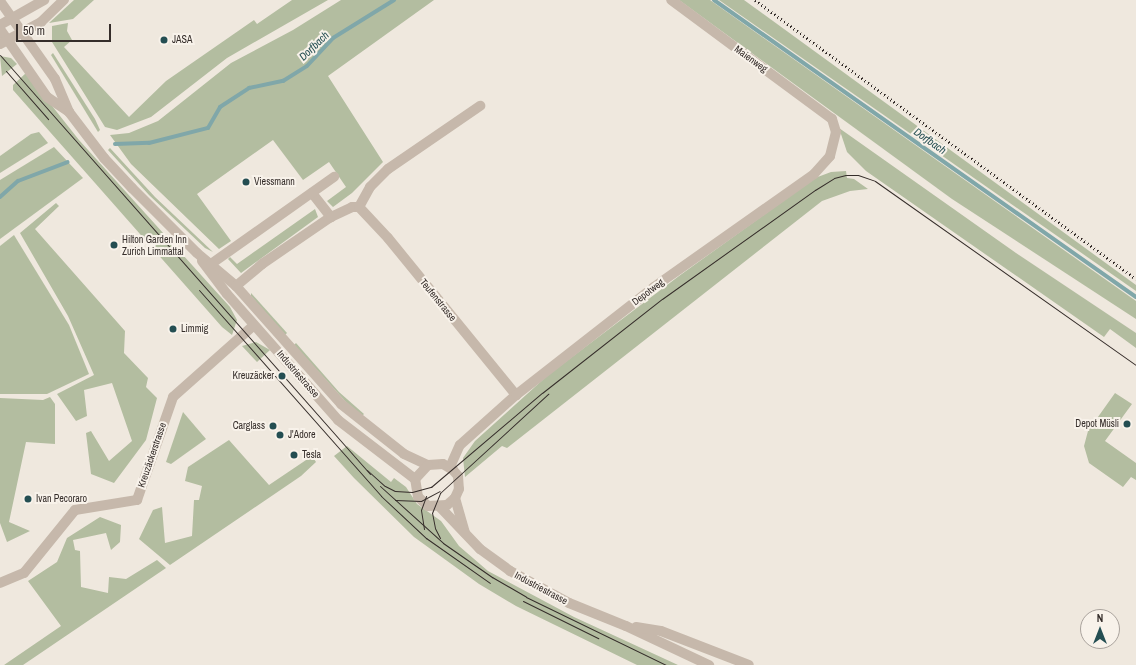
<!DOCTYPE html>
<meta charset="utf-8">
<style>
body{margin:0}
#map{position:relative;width:1136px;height:665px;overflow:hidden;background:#efe8de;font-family:"Archivo Narrow",sans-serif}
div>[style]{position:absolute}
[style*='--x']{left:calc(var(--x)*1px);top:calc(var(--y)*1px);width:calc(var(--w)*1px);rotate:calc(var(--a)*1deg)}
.green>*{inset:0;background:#b3bda0}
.stream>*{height:4px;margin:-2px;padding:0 2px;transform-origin:2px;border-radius:2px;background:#80a7a9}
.minor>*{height:10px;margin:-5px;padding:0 5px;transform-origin:5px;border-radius:5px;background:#c6b8ab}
.tram>*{height:1px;margin:-0.5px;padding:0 0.5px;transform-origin:0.5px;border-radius:0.5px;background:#352d2a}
.rail>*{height:3px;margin-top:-1.5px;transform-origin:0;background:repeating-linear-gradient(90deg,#352d2a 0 1px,transparent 0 4px)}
.dots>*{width:11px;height:11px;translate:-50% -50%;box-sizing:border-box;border:2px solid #f8f2ea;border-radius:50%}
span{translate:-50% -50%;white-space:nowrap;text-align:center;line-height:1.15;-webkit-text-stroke:4px #f8f2ea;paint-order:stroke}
.poi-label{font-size:10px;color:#352d2a}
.left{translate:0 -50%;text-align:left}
.right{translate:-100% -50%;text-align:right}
.street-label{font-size:10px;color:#352d2a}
.water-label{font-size:11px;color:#244e52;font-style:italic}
.north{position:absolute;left:1080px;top:609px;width:40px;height:40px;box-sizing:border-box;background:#f8f2ea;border:1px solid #aaa39d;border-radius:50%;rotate:0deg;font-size:11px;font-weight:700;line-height:16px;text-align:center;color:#352d2a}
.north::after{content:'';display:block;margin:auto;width:14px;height:18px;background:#244e52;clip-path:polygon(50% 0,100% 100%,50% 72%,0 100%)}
.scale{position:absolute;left:16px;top:24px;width:95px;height:18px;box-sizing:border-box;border:2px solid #352d2a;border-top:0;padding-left:5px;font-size:12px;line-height:14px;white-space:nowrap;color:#352d2a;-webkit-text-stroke:3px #f8f2ea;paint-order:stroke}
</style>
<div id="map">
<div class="green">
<i style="clip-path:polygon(74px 0,94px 0,73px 19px,49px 23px)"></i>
<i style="clip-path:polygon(292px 0,328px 0,227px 58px,151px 117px,117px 130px,105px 127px,52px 42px,52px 26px,68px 23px,67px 31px,72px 40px,64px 47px,129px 117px,166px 81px,254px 20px,257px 24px)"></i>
<i style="clip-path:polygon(341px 0,434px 0,328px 76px,383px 162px,352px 193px,333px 207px,327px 201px,346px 187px,329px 162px,303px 180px,273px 140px,197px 194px,231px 241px,219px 249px,131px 164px,110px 135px,129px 133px,158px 121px,231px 63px,293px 30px)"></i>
<i style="clip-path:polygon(679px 0,710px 0,1136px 301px,1136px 319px,952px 199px)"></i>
<i style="clip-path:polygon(719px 0,744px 0,1136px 285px,1136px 291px)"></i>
<i style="clip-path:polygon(53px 53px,95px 119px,100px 130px,98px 132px,51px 55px)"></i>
<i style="clip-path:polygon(0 56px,11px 58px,17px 64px,2px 76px)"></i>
<i style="clip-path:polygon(26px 73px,79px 140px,230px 307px,237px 320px,232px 335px,222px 327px,13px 90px,13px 85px)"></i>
<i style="clip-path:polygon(839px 128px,1016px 253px,1136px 333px,1136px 348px,1110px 329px,1104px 337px,866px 171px,847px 152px)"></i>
<i style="clip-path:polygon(39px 132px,48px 143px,0 173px,0 156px,31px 134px)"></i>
<i style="clip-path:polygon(54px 147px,83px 178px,0 239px,0 180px)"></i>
<i style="clip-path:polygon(110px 148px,155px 197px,213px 252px,205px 248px,149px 195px,108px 150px)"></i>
<i style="clip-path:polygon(846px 171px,847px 178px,854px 179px,868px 189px,850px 191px,822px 201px,507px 448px,502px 446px,465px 477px,463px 458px,475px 441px,547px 376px,679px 276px,815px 178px,831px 172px)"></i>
<i style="clip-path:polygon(56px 203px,59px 206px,35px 229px,125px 331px,124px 353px,148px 378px,146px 387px,157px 398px,146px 440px,114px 483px,91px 474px,86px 433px,91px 431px,109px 461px,132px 441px,112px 383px,84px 390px,87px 416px,76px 421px,57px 394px,94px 375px,68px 316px,20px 233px)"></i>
<i style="clip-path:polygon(315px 209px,318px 217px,241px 273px,228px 259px,230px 257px,237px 264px)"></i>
<i style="clip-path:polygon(14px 235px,69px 325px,89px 374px,47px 394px,0 394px,0 246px)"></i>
<i style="clip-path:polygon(251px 293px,287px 333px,285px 335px,251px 296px)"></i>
<i style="clip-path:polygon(256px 342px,270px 350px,257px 362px,242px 346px)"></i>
<i style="clip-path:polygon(296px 343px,339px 392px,364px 414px,362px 416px,346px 402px,294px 345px)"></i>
<i style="clip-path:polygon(1115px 393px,1132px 404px,1105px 441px,1136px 463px,1136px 480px,1131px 477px,1123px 487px,1089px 463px,1084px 446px,1088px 431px)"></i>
<i style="clip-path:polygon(50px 397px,55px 404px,55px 444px,26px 442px,9px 522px,30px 531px,7px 542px,0 523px,0 398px,43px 400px)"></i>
<i style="clip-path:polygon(183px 412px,206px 439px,171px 464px,166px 462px)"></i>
<i style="clip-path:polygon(229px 440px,269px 485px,312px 456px,316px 462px,301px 476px,170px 565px,139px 539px,153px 510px,162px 507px,165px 543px,192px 536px,194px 500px,199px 500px,202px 486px,185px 481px,188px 467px)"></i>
<i style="clip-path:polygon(347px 446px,391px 482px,394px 478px,406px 487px,417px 504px,441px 521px,459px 546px,488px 571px,574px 617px,678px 665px,637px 665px,516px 606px,479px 584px,414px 537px,354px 478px,334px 456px)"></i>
<i style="clip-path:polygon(100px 517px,121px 525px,120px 542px,111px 550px,106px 533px,73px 540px,75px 550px,80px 551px,81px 587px,108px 593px,109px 577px,126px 579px,157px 560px,166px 568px,23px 665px,4px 665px,61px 626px,28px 581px,57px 562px,67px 538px)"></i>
</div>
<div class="stream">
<i style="--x:714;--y:0;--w:516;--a:35.14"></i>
<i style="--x:115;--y:144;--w:34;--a:-2"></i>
<i style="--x:149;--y:143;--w:61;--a:-14.3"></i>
<i style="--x:208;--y:128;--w:24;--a:-60"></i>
<i style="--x:220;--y:107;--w:35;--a:-33"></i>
<i style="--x:249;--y:88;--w:35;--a:-12"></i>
<i style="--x:283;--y:81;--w:28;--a:-32"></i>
<i style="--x:307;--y:66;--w:38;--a:-47"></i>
<i style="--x:333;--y:38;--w:72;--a:-31.9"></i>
<i style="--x:0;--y:197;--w:24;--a:-42"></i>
<i style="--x:18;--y:181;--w:53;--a:-20.8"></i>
</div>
<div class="minor">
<i style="--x:0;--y:1;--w:95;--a:54.8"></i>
<i style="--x:55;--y:79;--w:36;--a:67"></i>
<i style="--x:0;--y:25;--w:51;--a:-29.6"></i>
<i style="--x:0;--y:29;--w:83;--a:55.3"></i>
<i style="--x:47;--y:97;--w:27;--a:34"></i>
<i style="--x:69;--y:112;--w:58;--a:52.7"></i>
<i style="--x:104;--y:158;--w:41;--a:47"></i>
<i style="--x:132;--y:188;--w:92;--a:45"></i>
<i style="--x:197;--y:253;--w:51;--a:40.2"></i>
<i style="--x:236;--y:286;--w:158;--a:48.3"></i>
<i style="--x:341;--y:404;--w:80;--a:38.4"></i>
<i style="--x:404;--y:454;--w:26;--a:25"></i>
<i style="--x:428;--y:465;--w:15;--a:-4"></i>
<i style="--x:443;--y:464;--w:12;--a:31"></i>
<i style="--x:453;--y:470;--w:8;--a:50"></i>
<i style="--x:458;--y:476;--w:13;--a:86"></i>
<i style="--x:459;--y:489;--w:10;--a:114"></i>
<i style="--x:455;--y:498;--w:11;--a:139"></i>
<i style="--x:447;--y:505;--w:19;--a:177"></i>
<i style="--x:428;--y:506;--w:13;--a:-138"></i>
<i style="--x:418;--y:497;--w:18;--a:-99"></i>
<i style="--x:415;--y:479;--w:19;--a:-47"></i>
<i style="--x:0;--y:44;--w:47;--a:-28.2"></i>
<i style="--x:41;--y:22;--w:32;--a:-44"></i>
<i style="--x:312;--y:193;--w:31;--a:52"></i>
<i style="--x:359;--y:207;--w:23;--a:-61"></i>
<i style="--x:370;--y:187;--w:25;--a:-45"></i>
<i style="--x:388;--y:169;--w:112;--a:-34.4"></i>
<i style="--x:202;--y:261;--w:41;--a:52.9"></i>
<i style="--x:227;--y:294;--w:168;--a:48.6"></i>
<i style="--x:338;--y:420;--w:97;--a:37.5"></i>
<i style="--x:211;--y:264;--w:151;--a:-35.3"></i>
<i style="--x:236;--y:286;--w:34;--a:-40"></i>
<i style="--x:262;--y:264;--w:83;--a:-34.3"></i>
<i style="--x:331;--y:217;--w:23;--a:-25"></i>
<i style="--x:352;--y:207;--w:7;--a:0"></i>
<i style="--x:359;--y:207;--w:42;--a:46.9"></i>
<i style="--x:388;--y:238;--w:203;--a:50.8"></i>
<i style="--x:450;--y:467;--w:24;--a:-66"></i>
<i style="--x:460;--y:445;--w:75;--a:-41.8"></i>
<i style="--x:516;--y:395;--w:175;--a:-38"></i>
<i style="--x:654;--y:287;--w:196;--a:-35.2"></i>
<i style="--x:814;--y:174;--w:24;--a:-48"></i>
<i style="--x:830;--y:156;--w:25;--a:-76"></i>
<i style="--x:836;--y:132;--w:14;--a:-107"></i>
<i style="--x:832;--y:119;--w:200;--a:-143.5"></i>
<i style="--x:455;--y:498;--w:36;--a:74"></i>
<i style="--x:440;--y:507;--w:58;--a:46.4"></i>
<i style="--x:480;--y:549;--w:37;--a:36"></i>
<i style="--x:510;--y:571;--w:67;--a:28.5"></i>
<i style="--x:569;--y:603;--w:61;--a:22"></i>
<i style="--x:626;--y:626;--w:92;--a:25.2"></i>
<i style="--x:0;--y:583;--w:26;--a:-23"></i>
<i style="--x:24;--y:573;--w:81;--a:-51"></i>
<i style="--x:75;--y:510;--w:63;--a:-9.2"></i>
<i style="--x:137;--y:500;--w:109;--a:-70.7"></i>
<i style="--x:173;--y:397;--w:108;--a:-41.6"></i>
<i style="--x:636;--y:627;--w:25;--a:9"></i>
<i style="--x:661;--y:631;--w:94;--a:21.1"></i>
</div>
<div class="tram">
<i style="--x:0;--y:55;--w:559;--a:48.55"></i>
<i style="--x:6;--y:71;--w:64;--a:48.8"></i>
<i style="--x:199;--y:290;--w:275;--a:48.5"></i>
<i style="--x:381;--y:496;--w:62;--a:43"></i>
<i style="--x:426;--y:538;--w:78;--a:35.1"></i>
<i style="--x:367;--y:470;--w:24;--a:42"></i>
<i style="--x:385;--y:486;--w:11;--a:27"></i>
<i style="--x:395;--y:491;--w:17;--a:3"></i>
<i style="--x:412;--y:492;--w:20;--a:-15"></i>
<i style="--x:431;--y:487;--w:145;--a:-40.3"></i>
<i style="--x:542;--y:393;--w:152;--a:-38.1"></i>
<i style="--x:662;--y:299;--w:188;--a:-35.5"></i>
<i style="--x:815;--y:190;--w:22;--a:-32"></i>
<i style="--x:834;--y:178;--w:12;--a:-14"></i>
<i style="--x:846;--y:175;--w:12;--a:0"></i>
<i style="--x:858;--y:175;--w:18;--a:19"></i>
<i style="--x:875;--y:181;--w:319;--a:35.2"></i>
<i style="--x:380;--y:486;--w:85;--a:42.1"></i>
<i style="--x:443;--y:543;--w:60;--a:34.8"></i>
<i style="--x:492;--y:577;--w:39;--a:30"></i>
<i style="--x:526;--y:597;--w:156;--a:25.9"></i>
<i style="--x:395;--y:500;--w:26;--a:2"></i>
<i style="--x:421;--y:501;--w:21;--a:-28"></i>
<i style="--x:424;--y:529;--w:19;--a:-99"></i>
<i style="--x:421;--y:510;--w:15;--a:-70"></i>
<i style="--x:440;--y:538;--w:11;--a:-117"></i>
<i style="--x:435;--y:528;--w:15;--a:-101"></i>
<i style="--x:432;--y:513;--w:22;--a:-68"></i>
<i style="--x:440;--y:493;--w:147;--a:-42.5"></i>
<i style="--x:523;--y:601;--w:84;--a:26.3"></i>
</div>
<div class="rail">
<i style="--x:755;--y:0;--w:472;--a:36.2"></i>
</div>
<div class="dots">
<i style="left:164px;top:40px;background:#244e52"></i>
<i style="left:246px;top:182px;background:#244e52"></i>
<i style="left:114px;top:245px;background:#244e52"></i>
<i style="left:173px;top:329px;background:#244e52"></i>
<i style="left:282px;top:376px;background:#244e52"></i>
<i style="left:1127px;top:424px;background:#244e52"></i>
<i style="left:273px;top:426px;background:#244e52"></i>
<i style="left:280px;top:435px;background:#244e52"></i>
<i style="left:294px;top:455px;background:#244e52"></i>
<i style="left:28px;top:499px;background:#244e52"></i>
</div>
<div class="poi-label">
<span class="left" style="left:172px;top:40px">JASA</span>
<span class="left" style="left:254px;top:182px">Viessmann</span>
<span class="left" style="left:122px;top:245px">Hilton Garden Inn<br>Zurich Limmattal</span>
<span class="left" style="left:181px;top:329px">Limmig</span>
<span class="right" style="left:274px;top:376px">Kreuzäcker</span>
<span class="right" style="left:1119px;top:424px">Depot Müsli</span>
<span class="right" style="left:265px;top:426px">Carglass</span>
<span class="left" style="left:288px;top:435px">J'Adore</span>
<span class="left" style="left:302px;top:455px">Tesla</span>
<span class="left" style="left:36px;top:499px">Ivan Pecoraro</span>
</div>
<div class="street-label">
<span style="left:751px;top:59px;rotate:36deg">Maienweg</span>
<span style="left:648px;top:292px;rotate:-37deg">Depotweg</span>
<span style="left:438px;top:300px;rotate:51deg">Teufenstrasse</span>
<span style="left:298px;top:374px;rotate:49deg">Industriestrasse</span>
<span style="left:152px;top:455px;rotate:-71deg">Kreuzäckerstrasse</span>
<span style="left:541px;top:588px;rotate:28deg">Industriestrasse</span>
</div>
<div class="water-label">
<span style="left:314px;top:46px;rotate:-44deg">Dorfbach</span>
<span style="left:930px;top:141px;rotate:35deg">Dorfbach</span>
</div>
<div class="north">N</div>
<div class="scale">50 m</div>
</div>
